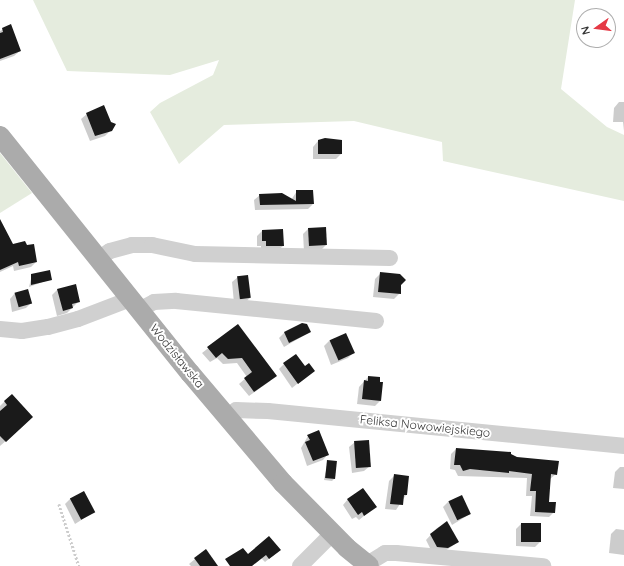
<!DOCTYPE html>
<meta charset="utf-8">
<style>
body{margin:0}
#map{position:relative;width:624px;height:566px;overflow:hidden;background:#fff;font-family:Quicksand,sans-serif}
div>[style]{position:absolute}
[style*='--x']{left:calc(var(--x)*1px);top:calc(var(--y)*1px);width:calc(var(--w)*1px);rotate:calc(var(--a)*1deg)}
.green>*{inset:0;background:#e5ecde}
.shadow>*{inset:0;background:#0003}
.building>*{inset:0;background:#1a1a1a;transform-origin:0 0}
.path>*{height:2.5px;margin-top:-1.25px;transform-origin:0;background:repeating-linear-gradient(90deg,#cdcdcd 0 2px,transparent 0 4px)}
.minor>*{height:16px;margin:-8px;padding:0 8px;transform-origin:8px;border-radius:8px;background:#d0d0d0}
.major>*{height:20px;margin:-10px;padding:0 10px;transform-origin:10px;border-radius:10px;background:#ababab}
span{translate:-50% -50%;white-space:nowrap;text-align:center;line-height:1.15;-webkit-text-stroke:4px #fff;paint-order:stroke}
.street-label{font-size:12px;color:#333}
.north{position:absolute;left:576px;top:8px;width:40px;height:40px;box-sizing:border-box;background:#fff;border:1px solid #adadad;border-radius:50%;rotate:256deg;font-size:11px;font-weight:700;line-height:16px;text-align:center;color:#333}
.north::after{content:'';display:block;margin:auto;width:14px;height:18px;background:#e53945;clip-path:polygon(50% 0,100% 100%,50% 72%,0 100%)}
</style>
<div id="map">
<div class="green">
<i style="clip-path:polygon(33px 0,575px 0,561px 89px,607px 127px,624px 135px,624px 201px,443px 161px,442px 142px,354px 121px,224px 125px,179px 164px,150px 112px,160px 103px,213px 75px,219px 60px,170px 75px,67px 71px)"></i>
<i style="clip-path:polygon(0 153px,32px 193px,0 213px)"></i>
</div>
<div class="shadow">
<i style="clip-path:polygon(10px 26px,20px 51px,14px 56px,0 61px,0 31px)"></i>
<i style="clip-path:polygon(619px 102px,624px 102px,624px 131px,623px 122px,613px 122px,614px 108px)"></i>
<i style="clip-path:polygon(87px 114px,111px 130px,105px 136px,90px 141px,81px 119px)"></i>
<i style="clip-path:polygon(318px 141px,341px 154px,336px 159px,313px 159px,313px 147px)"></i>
<i style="clip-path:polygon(297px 191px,313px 204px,308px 209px,255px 210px,254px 200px,260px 195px,291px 200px)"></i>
<i style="clip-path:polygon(308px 229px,326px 245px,321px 250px,304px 251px,303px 234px)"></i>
<i style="clip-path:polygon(262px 231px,283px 246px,277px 251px,261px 251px,261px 246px,257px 246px,257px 236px)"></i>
<i style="clip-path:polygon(0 233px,13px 245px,36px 262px,31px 267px,14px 271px,13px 266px,0 272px)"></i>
<i style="clip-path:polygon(380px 274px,400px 285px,400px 293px,394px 299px,373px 297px,375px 279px)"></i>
<i style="clip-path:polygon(32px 275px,51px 279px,29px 287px)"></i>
<i style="clip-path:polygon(247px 276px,250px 298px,244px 303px,234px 303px,232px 282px,238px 277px)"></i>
<i style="clip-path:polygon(75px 285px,79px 301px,67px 313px,57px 316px,52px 295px,57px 290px)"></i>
<i style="clip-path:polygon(15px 293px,31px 303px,26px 308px,12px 312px,10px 299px)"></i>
<i style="clip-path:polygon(238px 325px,270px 381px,249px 396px,239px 384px,247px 377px,237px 363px,223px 364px,217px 358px,210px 362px,202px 353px)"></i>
<i style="clip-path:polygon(310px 332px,284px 347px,279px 338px,284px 333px)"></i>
<i style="clip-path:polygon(346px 334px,353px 353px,348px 358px,331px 365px,324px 346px,329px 341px)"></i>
<i style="clip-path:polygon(284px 364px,313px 371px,292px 388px,279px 369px)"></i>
<i style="clip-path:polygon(368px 377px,380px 401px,375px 406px,357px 404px,359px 387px)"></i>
<i style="clip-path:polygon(5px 401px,24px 425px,0 446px,0 406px)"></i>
<i style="clip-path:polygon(308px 436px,328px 454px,323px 460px,307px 466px,301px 448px)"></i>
<i style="clip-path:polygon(355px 442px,370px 466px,364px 471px,352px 473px,349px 447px)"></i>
<i style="clip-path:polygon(456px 449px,509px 455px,556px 474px,550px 479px,548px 503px,554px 512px,549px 517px,530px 516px,532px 496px,526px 496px,527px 478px,458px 476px,455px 470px,450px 469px,451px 454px)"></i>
<i style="clip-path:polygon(328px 461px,335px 478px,332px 481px,324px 480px)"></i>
<i style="clip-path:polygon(620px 467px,624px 467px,624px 489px,613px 488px,615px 472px)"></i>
<i style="clip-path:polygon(394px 476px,406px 495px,396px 510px,385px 509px,389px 481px)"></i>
<i style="clip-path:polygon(71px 498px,94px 512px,75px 524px,65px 504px)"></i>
<i style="clip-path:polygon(348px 499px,375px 507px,359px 520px,356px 517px,352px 519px,343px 505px)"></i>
<i style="clip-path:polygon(448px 502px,470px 514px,452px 525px,443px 507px)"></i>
<i style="clip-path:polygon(447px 523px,458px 542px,442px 553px,432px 552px,426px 540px,437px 528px)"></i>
<i style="clip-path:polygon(521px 524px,540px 542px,535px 547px,516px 546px,516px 529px)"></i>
<i style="clip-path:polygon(616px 529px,624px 530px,624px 555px,609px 553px,611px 534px)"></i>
<i style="clip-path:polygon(206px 550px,215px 566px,191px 566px,189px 564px)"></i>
<i style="clip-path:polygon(275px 554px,265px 562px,261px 558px,251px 566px,235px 566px,247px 555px)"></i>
</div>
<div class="building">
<i style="clip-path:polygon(11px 24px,21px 51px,0 59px,0 33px,3px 32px,2px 28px)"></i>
<i style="clip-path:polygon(104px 105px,111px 122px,116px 124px,112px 131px,95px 136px,86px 113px)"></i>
<i style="clip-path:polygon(325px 138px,342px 140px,342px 154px,318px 154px,318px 140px)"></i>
<i style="clip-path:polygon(296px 190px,313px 190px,314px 204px,260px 205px,259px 194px,282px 193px,296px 201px)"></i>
<i style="clip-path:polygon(0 219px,13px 244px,25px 241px,27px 245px,34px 244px,37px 262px,19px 266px,18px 262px,0 270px)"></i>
<i style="left:326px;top:227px;width:18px;height:18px;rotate:87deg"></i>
<i style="clip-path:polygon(283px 229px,284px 246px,266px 246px,266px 241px,262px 241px,262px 230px)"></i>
<i style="clip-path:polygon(50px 270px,52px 280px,31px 285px,31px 274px)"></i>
<i style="clip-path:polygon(380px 272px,400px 274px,406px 280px,401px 285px,401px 294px,378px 292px)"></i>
<i style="left:248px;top:275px;width:23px;height:11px;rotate:83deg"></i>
<i style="clip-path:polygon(76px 284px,80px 302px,72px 304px,73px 308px,63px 311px,57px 289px)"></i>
<i style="left:28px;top:289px;width:15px;height:14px;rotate:74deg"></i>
<i style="clip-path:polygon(302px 323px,307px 324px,311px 332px,289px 343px,284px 332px)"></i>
<i style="clip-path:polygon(238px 324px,277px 376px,254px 392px,244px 378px,252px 372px,242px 358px,228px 359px,222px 353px,216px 358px,207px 347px)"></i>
<i style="left:346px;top:333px;width:22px;height:18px;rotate:66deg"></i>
<i style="clip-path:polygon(296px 354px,305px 366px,309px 363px,315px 371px,298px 384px,283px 363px)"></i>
<i style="clip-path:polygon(368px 376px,380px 377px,380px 382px,383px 382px,381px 401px,362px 399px,364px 380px,368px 381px)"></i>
<i style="clip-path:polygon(12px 394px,33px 417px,6px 442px,0 436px,0 411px,7px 405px,4px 401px)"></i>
<i style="clip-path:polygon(319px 430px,329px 455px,313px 461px,305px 442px,310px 440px,307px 435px)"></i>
<i style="left:369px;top:440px;width:27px;height:15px;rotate:86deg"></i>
<i style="clip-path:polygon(456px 448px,511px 452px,511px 454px,517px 457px,559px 461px,557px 475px,551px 474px,549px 502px,556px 502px,555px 513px,535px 512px,536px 491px,530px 491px,532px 474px,509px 471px,509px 473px,470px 469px,463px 471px,460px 465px,454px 465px)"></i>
<i style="left:327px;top:460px;width:10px;height:18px;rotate:6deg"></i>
<i style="clip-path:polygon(394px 474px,409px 476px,407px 495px,404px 495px,403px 505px,390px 504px)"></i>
<i style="clip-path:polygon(363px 488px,377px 507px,364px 516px,362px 512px,358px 515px,347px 499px)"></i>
<i style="left:84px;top:491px;width:24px;height:16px;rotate:62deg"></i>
<i style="left:462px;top:495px;width:21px;height:15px;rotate:65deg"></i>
<i style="clip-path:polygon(447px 521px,459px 542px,448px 548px,437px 547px,430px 534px)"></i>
<i style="left:521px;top:523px;width:20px;height:19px"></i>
<i style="clip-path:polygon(269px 536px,281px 550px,269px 559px,266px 555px,252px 566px,230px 566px,225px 559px,243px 548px,248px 554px)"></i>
<i style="clip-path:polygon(206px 549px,218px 566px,200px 566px,194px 558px)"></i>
</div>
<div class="path">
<i style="--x:59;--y:504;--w:65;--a:72.1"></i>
</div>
<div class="minor">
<i style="--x:98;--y:259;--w:14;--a:-34"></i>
<i style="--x:110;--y:251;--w:23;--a:-15"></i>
<i style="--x:132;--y:245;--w:20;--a:0"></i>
<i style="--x:152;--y:245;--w:44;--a:11.8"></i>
<i style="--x:195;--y:254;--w:195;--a:1.2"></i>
<i style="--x:139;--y:310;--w:17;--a:-28"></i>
<i style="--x:154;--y:302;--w:22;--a:-3"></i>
<i style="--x:176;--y:301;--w:201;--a:5.7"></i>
<i style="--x:0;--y:329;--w:22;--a:5"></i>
<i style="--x:22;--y:331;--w:26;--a:-9"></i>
<i style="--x:48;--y:327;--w:31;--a:-15"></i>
<i style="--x:78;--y:319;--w:56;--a:-21"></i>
<i style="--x:228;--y:418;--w:11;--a:-45"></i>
<i style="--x:236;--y:410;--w:32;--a:2"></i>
<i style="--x:268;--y:411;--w:358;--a:5.6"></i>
<i style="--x:367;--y:564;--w:21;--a:-31"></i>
<i style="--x:385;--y:553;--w:11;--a:0"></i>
<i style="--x:396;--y:553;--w:148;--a:5.1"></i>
<i style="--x:300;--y:566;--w:47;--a:-45"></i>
</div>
<div class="major">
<i style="--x:0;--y:136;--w:304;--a:51.3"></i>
<i style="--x:190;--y:373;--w:144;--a:49.8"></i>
<i style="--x:283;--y:483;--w:91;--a:45.4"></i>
<i style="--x:347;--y:548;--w:28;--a:39"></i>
</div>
<div class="street-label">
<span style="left:177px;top:356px;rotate:51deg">Wodzisławska</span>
<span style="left:425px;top:426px;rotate:6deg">Feliksa Nowowiejskiego</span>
</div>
<div class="north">N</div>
</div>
